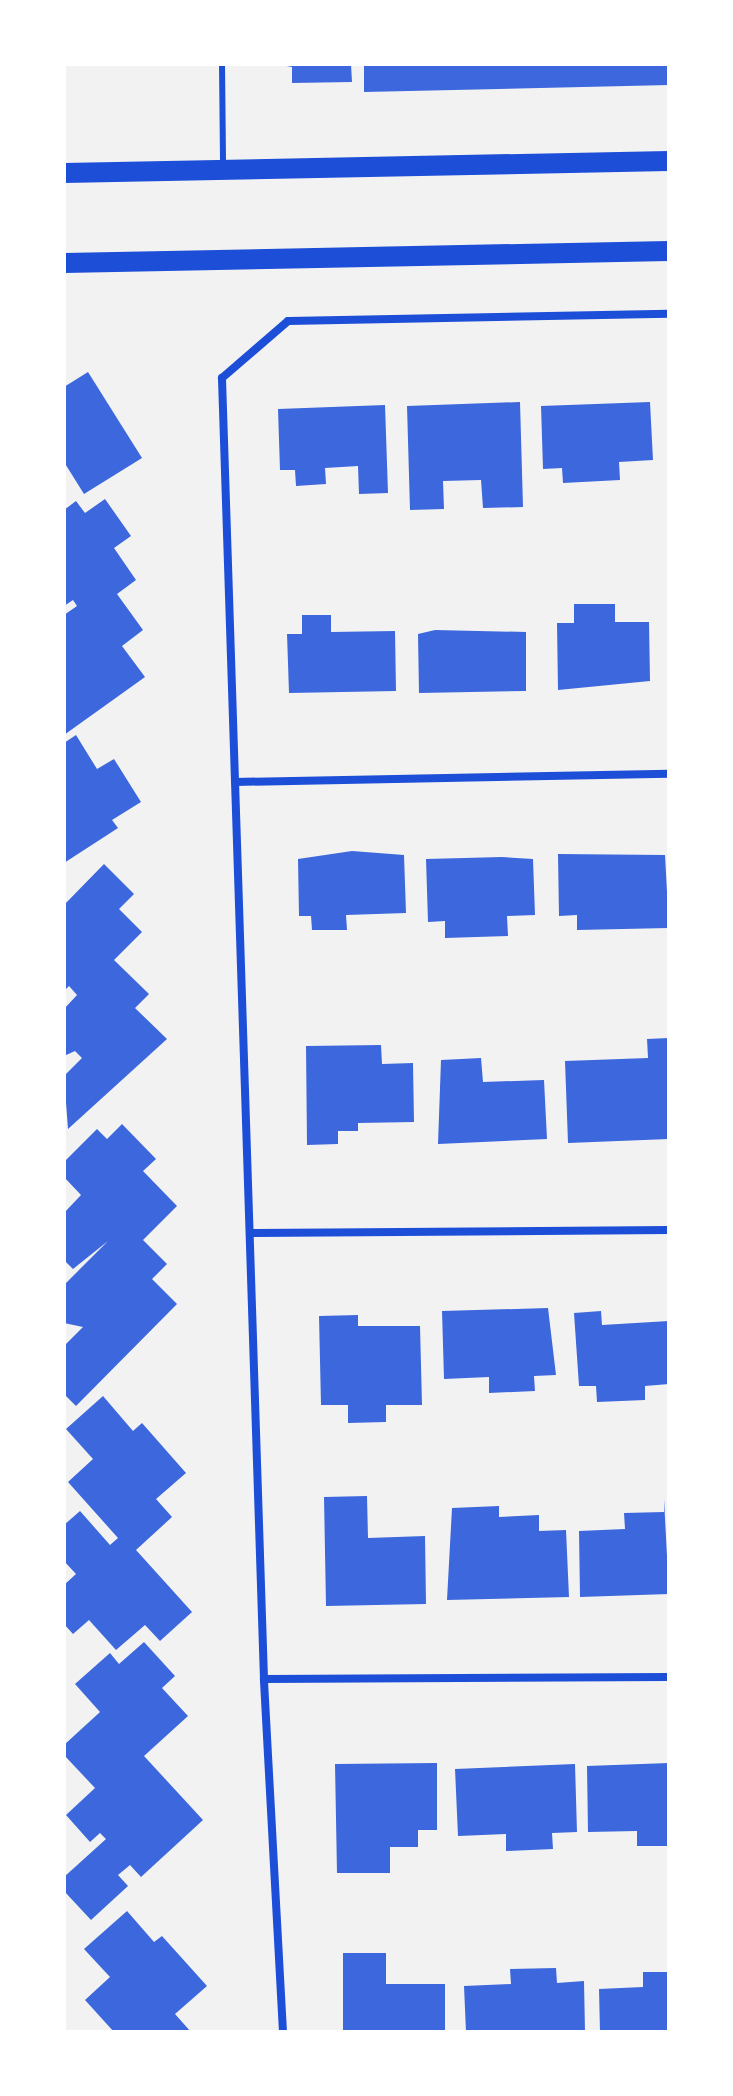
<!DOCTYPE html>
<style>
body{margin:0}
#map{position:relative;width:733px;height:2096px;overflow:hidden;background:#f2f2f2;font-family:"Zilla Slab",serif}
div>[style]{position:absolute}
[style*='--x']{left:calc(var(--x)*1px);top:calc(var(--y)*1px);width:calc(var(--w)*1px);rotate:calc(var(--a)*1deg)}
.building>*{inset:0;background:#3d67dc}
.service>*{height:6px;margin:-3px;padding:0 3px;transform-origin:3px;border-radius:3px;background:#1d4ed8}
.minor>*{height:8px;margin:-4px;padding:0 4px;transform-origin:4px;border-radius:4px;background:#1d4ed8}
.primary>*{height:20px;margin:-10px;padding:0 10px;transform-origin:10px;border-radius:10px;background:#1d4ed8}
span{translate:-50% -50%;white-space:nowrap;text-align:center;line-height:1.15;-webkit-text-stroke:8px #fff;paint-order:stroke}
.frame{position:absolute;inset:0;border:66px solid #fff;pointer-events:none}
</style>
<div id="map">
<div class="building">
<i style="clip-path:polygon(276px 64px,351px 64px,352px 82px,292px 83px,292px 67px)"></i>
<i style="clip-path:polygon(364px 64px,669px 64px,669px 85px,364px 92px)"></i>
<i style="clip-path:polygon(88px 372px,142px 458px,84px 494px,64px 462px,64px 387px)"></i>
<i style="clip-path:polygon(520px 402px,523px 507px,483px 508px,481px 480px,443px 481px,444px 509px,410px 510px,407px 406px)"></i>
<i style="clip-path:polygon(650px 402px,653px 460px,619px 462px,620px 480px,563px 483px,562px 468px,543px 469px,541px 406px)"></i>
<i style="clip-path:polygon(385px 405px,388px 493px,359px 494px,358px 466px,325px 468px,326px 484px,296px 486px,295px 470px,280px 470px,278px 409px)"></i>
<i style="clip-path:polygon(105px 499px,131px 536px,114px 548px,136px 580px,117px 594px,143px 630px,122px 646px,145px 677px,64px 735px,64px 615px,77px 606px,73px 600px,64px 606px,64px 510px,76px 501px,85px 513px)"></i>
<i style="clip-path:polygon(574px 604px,615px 604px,615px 622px,649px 622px,650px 681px,558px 690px,557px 623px,574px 623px)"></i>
<i style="clip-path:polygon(302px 615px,331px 615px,331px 632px,395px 631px,396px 691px,289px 693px,287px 634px,302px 634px)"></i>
<i style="clip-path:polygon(435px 630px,526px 632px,526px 691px,419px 693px,418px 634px)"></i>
<i style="clip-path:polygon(76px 735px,97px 769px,114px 759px,141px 802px,112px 820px,118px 828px,64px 863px,64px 743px)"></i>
<i style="clip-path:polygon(352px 851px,404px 855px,406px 913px,346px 915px,347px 930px,312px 930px,311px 916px,299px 916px,298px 859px)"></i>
<i style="clip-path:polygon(558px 854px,665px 855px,669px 928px,577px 930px,577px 915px,559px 916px)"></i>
<i style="clip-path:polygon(502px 857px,533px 859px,535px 915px,507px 916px,508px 936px,445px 938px,445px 921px,428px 922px,426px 859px)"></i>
<i style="clip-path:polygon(104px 864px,134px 894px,119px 909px,142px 932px,114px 960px,149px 994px,135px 1008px,167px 1039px,68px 1129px,64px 1076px,82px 1058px,75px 1051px,64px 1056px,64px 1009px,77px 995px,69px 986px,64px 991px,64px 905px)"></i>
<i style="clip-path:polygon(669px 1038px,669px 1139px,568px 1143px,565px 1061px,648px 1058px,647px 1039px)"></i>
<i style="clip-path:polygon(381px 1045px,382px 1064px,413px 1063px,414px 1122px,358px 1123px,358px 1131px,338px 1131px,338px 1144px,307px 1145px,306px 1046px)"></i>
<i style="clip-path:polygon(481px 1058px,483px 1082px,544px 1080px,547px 1139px,438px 1144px,441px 1060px)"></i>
<i style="clip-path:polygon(122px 1124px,156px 1159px,143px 1171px,177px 1206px,143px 1240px,167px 1264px,152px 1279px,177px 1304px,76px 1406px,64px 1394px,64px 1346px,83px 1327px,64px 1323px,64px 1285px,108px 1241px,73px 1269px,64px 1260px,64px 1213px,81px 1195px,64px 1177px,64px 1162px,97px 1129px,107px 1139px)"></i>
<i style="clip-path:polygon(548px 1308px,556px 1375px,534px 1376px,535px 1391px,489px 1393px,489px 1377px,444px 1379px,442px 1311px)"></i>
<i style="clip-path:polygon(601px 1311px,602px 1325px,669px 1321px,669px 1384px,645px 1386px,645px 1400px,597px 1402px,596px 1386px,579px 1386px,574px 1313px)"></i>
<i style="clip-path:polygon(358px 1315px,358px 1326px,420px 1326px,422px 1405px,386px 1405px,386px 1422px,348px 1423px,348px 1405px,321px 1405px,319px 1316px)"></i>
<i style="clip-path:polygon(103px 1396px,133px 1431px,142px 1423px,186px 1473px,156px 1499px,172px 1517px,136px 1550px,192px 1612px,160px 1641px,145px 1625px,116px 1650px,89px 1620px,73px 1634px,64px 1624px,64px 1585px,76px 1574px,64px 1561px,64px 1525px,80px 1511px,110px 1545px,118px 1538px,68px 1482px,93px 1459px,66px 1429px)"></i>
<i style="clip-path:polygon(367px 1496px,368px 1538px,425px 1536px,426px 1604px,326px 1606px,324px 1497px)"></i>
<i style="clip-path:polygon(664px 1499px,669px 1594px,580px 1597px,579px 1531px,625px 1529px,624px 1513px,664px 1512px)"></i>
<i style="clip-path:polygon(499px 1506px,499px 1517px,539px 1515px,539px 1531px,566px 1530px,569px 1597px,447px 1600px,452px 1508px)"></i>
<i style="clip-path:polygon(144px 1642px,175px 1676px,162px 1688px,188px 1716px,144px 1756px,203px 1820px,141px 1877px,130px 1865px,118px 1875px,128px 1886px,91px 1920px,64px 1891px,64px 1877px,106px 1839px,100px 1833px,90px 1842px,66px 1815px,95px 1788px,64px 1755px,64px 1745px,100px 1712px,75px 1684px,110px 1653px,119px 1664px)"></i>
<i style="clip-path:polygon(437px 1763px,437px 1830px,418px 1830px,418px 1847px,390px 1847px,390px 1873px,337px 1873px,335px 1764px)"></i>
<i style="clip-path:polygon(669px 1763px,669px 1846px,637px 1846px,637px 1831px,588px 1832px,587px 1766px)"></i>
<i style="clip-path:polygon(575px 1764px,577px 1832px,552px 1833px,553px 1849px,506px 1851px,506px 1834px,458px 1836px,455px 1769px)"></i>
<i style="clip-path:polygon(127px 1911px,154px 1942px,162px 1936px,207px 1986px,175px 2014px,191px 2032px,114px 2032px,85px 2000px,110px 1977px,84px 1949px)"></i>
<i style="clip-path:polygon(343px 1953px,386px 1953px,386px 1984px,445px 1984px,445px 2032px,343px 2032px)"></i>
<i style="clip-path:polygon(556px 1968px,557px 1983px,584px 1981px,585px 2032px,466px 2032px,464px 1986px,511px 1984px,510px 1969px)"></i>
<i style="clip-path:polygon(643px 1972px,669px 1972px,669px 2032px,600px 2032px,599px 1989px,643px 1987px)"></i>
</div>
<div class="service">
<i style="--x:222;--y:64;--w:103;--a:89.4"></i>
</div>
<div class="minor">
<i style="--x:235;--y:782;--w:434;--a:-1.1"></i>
<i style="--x:250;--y:1233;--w:419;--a:-0.4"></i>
<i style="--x:264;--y:1679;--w:405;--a:-0.3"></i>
<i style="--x:283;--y:2032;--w:354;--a:-93.1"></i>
<i style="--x:264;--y:1679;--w:1302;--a:-91.85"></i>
<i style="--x:222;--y:378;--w:87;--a:-40.8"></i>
<i style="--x:288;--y:321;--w:381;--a:-1.1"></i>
</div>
<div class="primary">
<i style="--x:64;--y:173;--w:605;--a:-1.14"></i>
<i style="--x:64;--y:263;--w:605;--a:-1.14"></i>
</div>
<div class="frame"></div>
</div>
